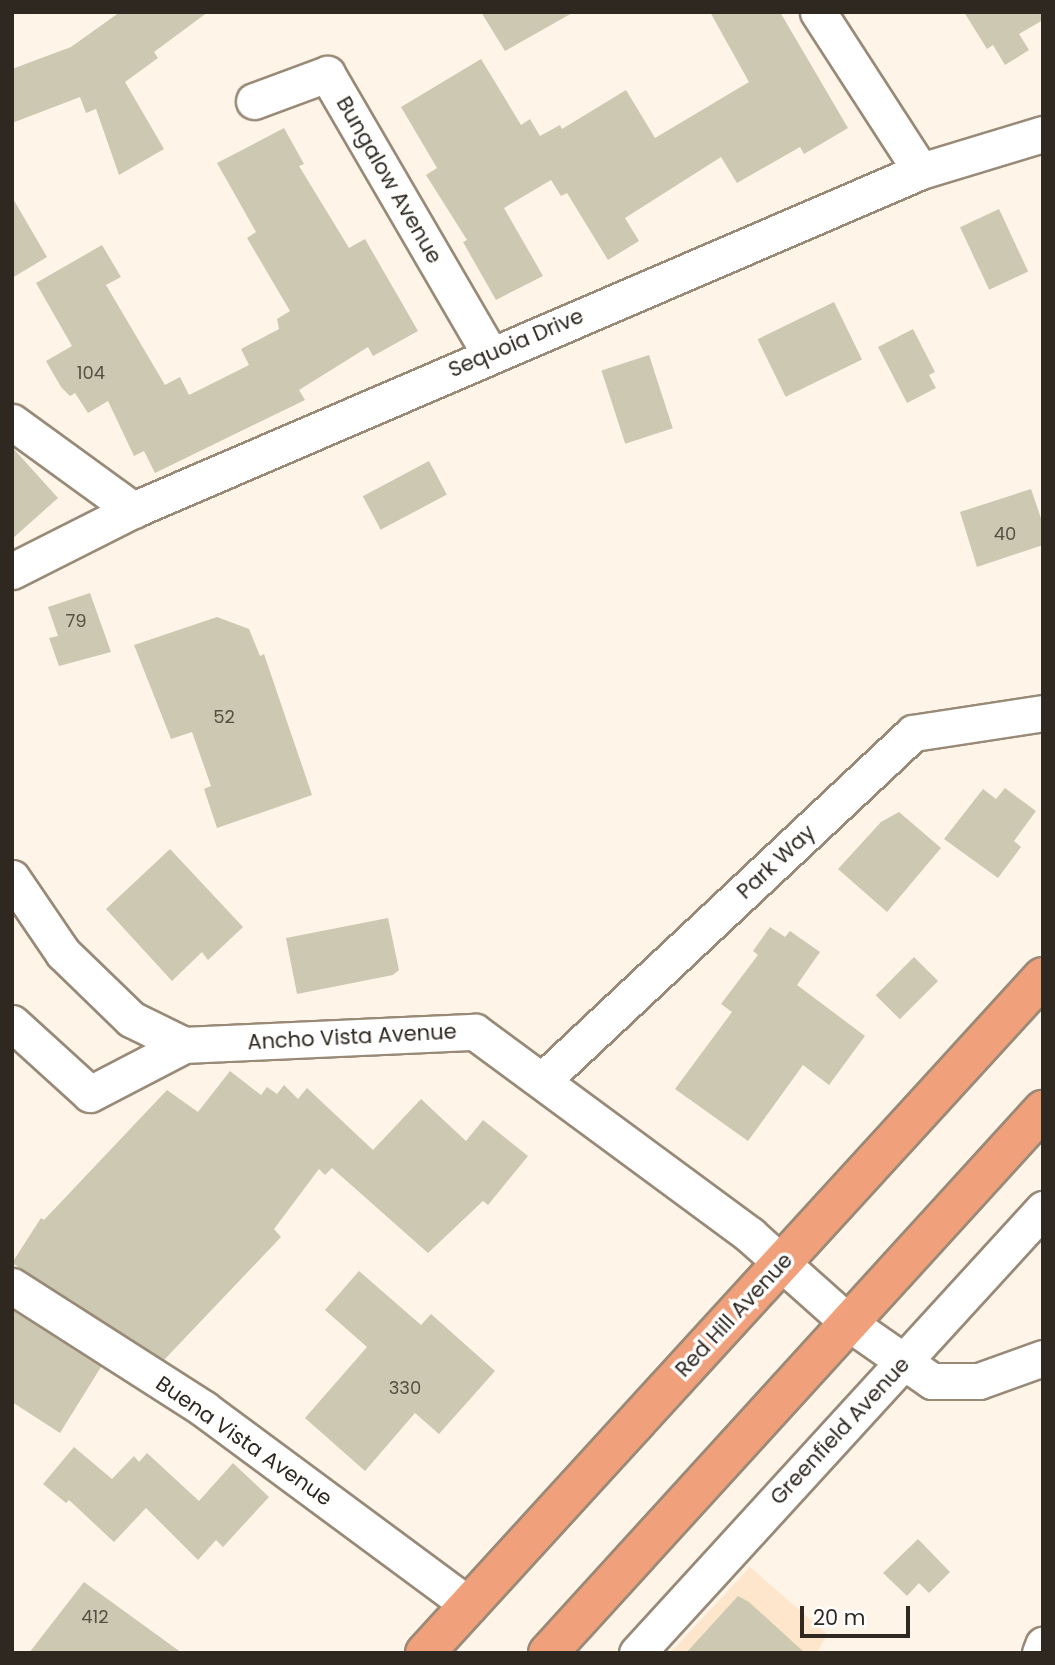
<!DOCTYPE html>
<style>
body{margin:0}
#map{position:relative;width:1055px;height:1665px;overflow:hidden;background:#fef4e8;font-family:Poppins,sans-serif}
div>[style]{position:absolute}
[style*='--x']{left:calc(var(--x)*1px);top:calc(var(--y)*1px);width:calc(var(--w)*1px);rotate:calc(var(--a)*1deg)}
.built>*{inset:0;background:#fde6cc}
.building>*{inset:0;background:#cdc8b1;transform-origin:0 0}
.roads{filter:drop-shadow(2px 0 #998a78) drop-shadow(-2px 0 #998a78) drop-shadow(0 2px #998a78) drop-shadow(0 -2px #998a78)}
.minor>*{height:35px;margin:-17.5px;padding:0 17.5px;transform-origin:17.5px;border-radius:17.5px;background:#fff}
.primary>*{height:38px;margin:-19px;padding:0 19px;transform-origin:19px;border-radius:19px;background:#f0a07a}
span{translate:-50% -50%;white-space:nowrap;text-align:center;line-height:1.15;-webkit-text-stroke:7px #fff;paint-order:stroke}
.number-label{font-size:18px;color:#565044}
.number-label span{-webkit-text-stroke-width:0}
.street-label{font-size:21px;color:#2e2820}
.frame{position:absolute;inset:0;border:14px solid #2e2820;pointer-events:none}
.scale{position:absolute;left:800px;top:1606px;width:110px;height:32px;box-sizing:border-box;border:4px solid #2e2820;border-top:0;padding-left:9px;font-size:21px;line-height:24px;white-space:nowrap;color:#2e2820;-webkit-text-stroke:5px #fff;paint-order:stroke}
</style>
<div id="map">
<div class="built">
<i style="clip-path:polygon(750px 1567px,827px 1634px,817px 1653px,670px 1653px)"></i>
</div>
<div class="building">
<i style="clip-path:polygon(120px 12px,208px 12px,154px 52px,158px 58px,125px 82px,164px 149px,119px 175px,96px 109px,86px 113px,80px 97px,12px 123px,12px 69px,71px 47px)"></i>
<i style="clip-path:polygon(481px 12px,574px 12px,505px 51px)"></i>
<i style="clip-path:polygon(710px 12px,780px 12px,848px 128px,804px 154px,800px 147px,737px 183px,721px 157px,625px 218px,639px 241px,608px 260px,567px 193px,561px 196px,551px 180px,504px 208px,543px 276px,496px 300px,463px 242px,467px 240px,426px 175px,437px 168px,401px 107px,481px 59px,521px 125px,530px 119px,540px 136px,560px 125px,562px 129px,626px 90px,655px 138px,749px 82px)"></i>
<i style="clip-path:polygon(964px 12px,1043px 12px,1043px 20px,1019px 34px,1029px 50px,1005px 65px,993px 45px,987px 49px)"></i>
<i style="clip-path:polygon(284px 128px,304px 164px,299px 166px,349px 248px,365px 239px,418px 331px,373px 356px,368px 347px,299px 390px,305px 400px,155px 473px,144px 451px,134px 456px,108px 401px,88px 413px,75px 393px,70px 396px,61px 387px,46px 361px,72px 346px,36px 283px,102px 245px,121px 277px,106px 285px,165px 385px,180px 377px,189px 395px,249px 365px,241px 349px,279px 329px,277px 319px,290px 311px,247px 238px,256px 232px,217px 163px)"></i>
<i style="clip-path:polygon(12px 197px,47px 257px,12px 278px)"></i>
<i style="left:999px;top:209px;width:69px;height:43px;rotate:65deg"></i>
<i style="left:834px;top:302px;width:64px;height:85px;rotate:64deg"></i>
<i style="clip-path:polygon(913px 329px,935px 372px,929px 375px,936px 388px,907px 403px,878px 347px)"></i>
<i style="left:649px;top:355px;width:77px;height:50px;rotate:72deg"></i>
<i style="clip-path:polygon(12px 447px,58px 498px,12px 539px)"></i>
<i style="left:429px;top:461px;width:38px;height:75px;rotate:62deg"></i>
<i style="clip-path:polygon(1031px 489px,1043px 524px,1043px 545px,977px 567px,960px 512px)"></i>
<i style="clip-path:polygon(90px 593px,111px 652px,59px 666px,49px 638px,58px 636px,48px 607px)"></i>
<i style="clip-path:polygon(217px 617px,249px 629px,260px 656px,264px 654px,312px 795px,217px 828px,204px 789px,211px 786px,192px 732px,171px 739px,134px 645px)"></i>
<i style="clip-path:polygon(1005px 788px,1036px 811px,1014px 841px,1021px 847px,998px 878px,944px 839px,983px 789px,996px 799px)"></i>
<i style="clip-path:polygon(899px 812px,941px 848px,887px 912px,838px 869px,881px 822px)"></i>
<i style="clip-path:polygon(170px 849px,243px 927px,208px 960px,202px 952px,172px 981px,106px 909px)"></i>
<i style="clip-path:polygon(388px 918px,399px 970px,393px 975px,297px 994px,286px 938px)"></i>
<i style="clip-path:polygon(770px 927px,785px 937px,790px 931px,820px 952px,797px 985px,865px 1036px,829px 1085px,803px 1065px,748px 1141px,675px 1089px,732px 1012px,721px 1004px,758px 955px,753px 951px)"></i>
<i style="left:914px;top:957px;width:34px;height:54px;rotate:45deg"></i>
<i style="clip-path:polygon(230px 1071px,261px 1095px,267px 1087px,277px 1094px,284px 1085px,298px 1099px,307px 1088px,373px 1150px,421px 1099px,466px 1141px,483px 1120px,528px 1156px,488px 1205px,483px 1201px,428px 1253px,332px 1168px,325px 1175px,319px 1169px,274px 1229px,281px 1237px,164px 1360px,12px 1263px,41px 1218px,44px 1220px,167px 1090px,198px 1112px)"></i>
<i style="clip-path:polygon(359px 1271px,421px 1325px,431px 1314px,495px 1371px,439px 1434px,415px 1413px,365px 1471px,305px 1418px,367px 1347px,325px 1310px)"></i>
<i style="clip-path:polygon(12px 1310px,101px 1367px,60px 1433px,12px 1402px)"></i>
<i style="clip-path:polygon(74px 1447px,112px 1479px,134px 1456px,139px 1462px,147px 1453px,199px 1501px,233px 1463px,269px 1497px,223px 1547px,216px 1540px,198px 1560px,146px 1508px,114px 1542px,69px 1500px,66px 1503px,43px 1484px)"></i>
<i style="clip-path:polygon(918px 1539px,950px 1572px,929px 1593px,919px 1583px,907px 1596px,883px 1573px)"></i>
<i style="clip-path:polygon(84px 1582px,182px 1653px,29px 1653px)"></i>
<i style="clip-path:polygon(738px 1596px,749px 1602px,805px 1653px,686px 1653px)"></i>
</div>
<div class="roads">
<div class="minor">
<i style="--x:818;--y:12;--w:189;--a:57.1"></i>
<i style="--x:254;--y:101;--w:78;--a:-20.3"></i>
<i style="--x:327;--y:74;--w:324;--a:59.8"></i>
<i style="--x:12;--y:422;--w:150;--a:36"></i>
<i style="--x:133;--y:510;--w:858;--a:-23.28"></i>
<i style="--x:921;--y:171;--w:127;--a:-16.9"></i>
<i style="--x:12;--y:571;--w:136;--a:-26.8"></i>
<i style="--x:12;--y:878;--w:91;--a:55.8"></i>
<i style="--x:63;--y:953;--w:95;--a:44.1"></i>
<i style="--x:131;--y:1019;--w:59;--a:26.1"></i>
<i style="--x:184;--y:1045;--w:291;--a:-2.6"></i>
<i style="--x:475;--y:1032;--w:342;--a:36.4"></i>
<i style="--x:750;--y:1235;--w:134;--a:41.7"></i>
<i style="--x:850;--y:1324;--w:100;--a:34.8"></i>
<i style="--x:932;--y:1381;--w:47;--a:0"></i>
<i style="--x:979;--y:1381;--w:68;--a:-19.8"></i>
<i style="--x:12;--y:1023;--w:105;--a:42.3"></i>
<i style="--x:90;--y:1094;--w:106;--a:-27.5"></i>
<i style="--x:543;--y:1080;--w:507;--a:-43.16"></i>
<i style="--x:913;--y:733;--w:132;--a:-8.7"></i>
<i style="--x:12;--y:1286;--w:228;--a:32.6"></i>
<i style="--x:204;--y:1409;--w:330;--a:36.5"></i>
<i style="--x:637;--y:1653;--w:602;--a:-47.56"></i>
<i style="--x:1040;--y:1653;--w:9;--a:-69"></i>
</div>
<div class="primary">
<i style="--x:425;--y:1653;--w:916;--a:-47.57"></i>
<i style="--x:548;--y:1653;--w:735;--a:-47.65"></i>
</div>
</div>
<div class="number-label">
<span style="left:91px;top:373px">104</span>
<span style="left:1005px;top:534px">40</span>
<span style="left:76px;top:621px">79</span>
<span style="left:224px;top:717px">52</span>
<span style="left:405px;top:1388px">330</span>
<span style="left:95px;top:1617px">412</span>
</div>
<div class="street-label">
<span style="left:389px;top:180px;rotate:60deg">Bungalow Avenue</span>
<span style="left:516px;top:343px;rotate:-23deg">Sequoia Drive</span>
<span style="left:776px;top:862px;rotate:-43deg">Park Way</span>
<span style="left:352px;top:1037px;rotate:-3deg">Ancho Vista Avenue</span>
<span style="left:734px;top:1315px;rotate:-47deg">Red Hill Avenue</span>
<span style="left:840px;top:1431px;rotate:-47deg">Greenfield Avenue</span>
<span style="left:244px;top:1441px;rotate:35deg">Buena Vista Avenue</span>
</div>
<div class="frame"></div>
<div class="scale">20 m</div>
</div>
